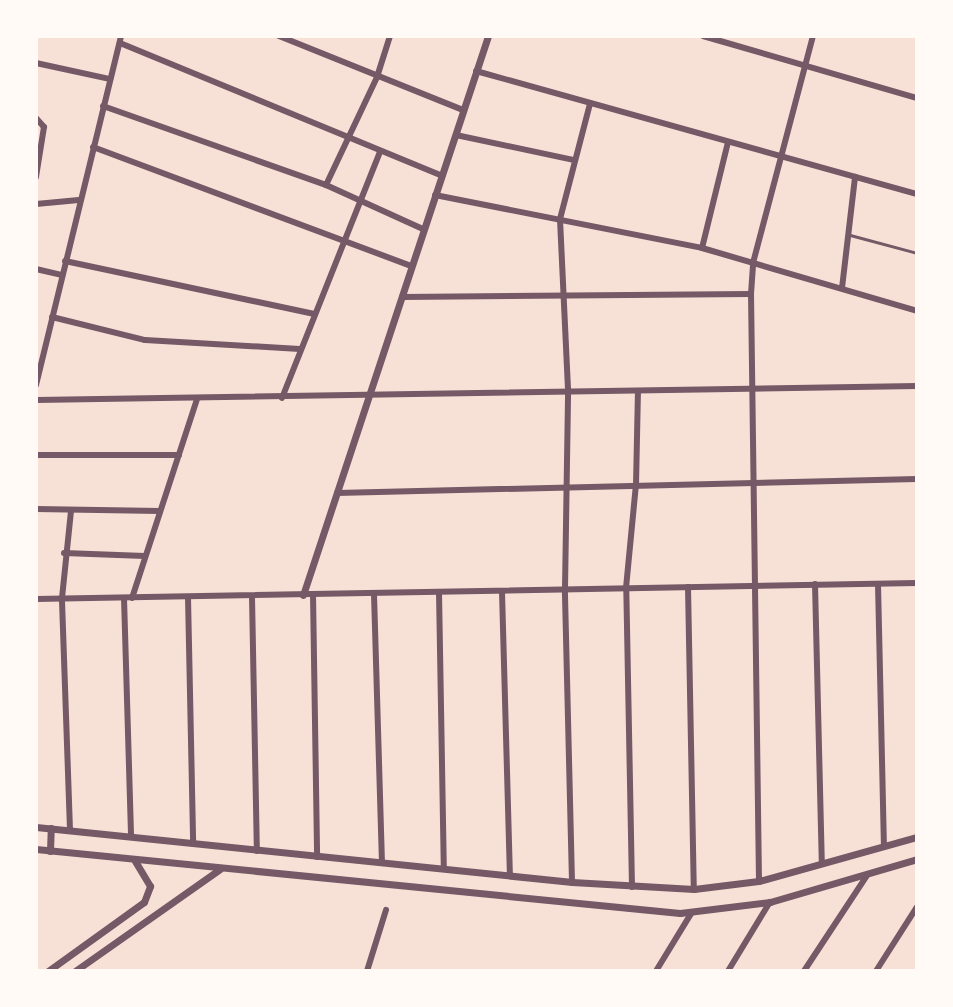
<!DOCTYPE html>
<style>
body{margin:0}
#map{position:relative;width:953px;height:1007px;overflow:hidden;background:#f7e1d7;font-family:"Archivo Narrow",sans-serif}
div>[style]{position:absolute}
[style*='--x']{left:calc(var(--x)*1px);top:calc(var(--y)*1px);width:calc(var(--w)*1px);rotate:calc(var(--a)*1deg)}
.service>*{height:3px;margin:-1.5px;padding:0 1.5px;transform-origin:1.5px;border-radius:1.5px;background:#755966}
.minor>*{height:6px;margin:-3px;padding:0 3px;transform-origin:3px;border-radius:3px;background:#755966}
.tertiary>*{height:7px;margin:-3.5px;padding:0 3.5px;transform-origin:3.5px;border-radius:3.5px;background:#755966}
span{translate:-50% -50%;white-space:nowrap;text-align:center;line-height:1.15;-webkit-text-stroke:7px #fffaf5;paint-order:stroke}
.frame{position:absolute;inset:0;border:38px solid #fffaf5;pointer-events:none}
</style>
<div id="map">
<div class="service">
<i style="--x:850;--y:235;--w:69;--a:15"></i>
</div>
<div class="minor">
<i style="--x:279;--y:36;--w:198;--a:21.9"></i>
<i style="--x:703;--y:36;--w:223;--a:16.2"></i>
<i style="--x:120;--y:43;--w:347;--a:22.4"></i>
<i style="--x:36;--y:63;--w:76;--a:12.2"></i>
<i style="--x:476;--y:71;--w:458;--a:15.6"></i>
<i style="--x:103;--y:106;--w:237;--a:19.5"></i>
<i style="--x:326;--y:185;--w:107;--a:24.4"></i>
<i style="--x:36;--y:118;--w:12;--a:48"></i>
<i style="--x:44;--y:127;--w:51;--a:99.1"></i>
<i style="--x:456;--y:135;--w:121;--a:12"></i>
<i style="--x:93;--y:147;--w:340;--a:20.5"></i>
<i style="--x:326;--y:185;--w:119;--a:-64.7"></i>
<i style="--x:377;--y:77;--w:43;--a:-72.4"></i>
<i style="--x:435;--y:195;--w:272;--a:11.2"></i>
<i style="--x:702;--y:248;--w:224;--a:16.3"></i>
<i style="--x:36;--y:204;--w:43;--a:-5.3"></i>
<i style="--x:702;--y:248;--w:109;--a:-76.2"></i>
<i style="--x:65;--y:261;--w:255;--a:12"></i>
<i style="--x:36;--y:269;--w:27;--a:13"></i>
<i style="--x:842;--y:288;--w:112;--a:-83.3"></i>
<i style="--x:402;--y:297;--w:349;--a:-0.5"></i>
<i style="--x:52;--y:317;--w:96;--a:13.9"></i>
<i style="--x:145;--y:340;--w:155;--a:3.3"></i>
<i style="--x:36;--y:385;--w:359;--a:-76.3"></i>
<i style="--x:282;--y:398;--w:265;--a:-68.3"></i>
<i style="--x:36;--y:400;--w:881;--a:-0.91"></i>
<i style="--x:36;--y:455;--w:143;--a:0"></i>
<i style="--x:337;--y:493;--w:580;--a:-1.38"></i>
<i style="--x:36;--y:509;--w:124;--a:0.9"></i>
<i style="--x:64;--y:553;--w:81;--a:2.1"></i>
<i style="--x:815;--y:584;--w:280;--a:88.6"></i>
<i style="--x:878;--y:584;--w:262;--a:88.7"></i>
<i style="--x:688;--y:587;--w:302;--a:88.9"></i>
<i style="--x:439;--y:592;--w:277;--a:89"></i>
<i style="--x:502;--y:592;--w:283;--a:88.4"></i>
<i style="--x:313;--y:594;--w:263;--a:89.1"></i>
<i style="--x:374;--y:594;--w:268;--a:88.3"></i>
<i style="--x:188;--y:597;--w:247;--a:88.8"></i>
<i style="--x:252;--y:597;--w:254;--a:88.9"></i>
<i style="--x:124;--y:598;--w:239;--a:88.3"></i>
<i style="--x:132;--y:598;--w:209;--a:-71.9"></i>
<i style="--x:36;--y:599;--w:881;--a:-1.04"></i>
<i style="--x:70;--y:830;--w:232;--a:-92"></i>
<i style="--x:62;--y:598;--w:87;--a:-84.1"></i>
<i style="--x:759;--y:881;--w:587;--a:-90.78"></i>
<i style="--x:751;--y:294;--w:31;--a:-86"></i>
<i style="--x:753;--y:263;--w:235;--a:-75.2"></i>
<i style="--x:572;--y:882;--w:293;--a:-91.4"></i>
<i style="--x:565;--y:589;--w:200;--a:-89.1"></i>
<i style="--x:568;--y:389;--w:170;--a:-92.7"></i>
<i style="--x:560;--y:219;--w:119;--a:-75.4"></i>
<i style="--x:632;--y:887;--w:299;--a:-91.1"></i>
<i style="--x:626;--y:588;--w:103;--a:-84.5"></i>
<i style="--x:636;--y:485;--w:94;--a:-88.8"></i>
<i style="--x:367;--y:971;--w:64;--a:-72.7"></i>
<i style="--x:656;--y:971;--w:69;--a:-58.6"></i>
<i style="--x:728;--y:971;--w:81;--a:-58.7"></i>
<i style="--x:804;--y:971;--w:116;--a:-56.6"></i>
<i style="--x:876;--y:971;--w:76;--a:-57.4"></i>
</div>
<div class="tertiary">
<i style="--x:303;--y:595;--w:589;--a:-71.69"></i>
<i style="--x:36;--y:827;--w:539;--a:5.86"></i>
<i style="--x:572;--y:882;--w:122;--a:3.3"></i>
<i style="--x:694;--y:889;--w:65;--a:-7"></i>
<i style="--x:759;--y:881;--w:164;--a:-15.6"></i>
<i style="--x:36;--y:849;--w:647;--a:5.68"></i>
<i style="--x:680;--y:913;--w:91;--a:-7"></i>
<i style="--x:770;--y:902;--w:153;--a:-16.3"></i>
<i style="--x:50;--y:851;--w:23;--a:-88"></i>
<i style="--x:48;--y:971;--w:118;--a:-35.7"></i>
<i style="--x:144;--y:902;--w:17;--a:-69"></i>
<i style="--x:150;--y:886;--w:29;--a:-121"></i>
<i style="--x:75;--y:971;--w:177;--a:-35.1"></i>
</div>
<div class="frame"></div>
</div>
